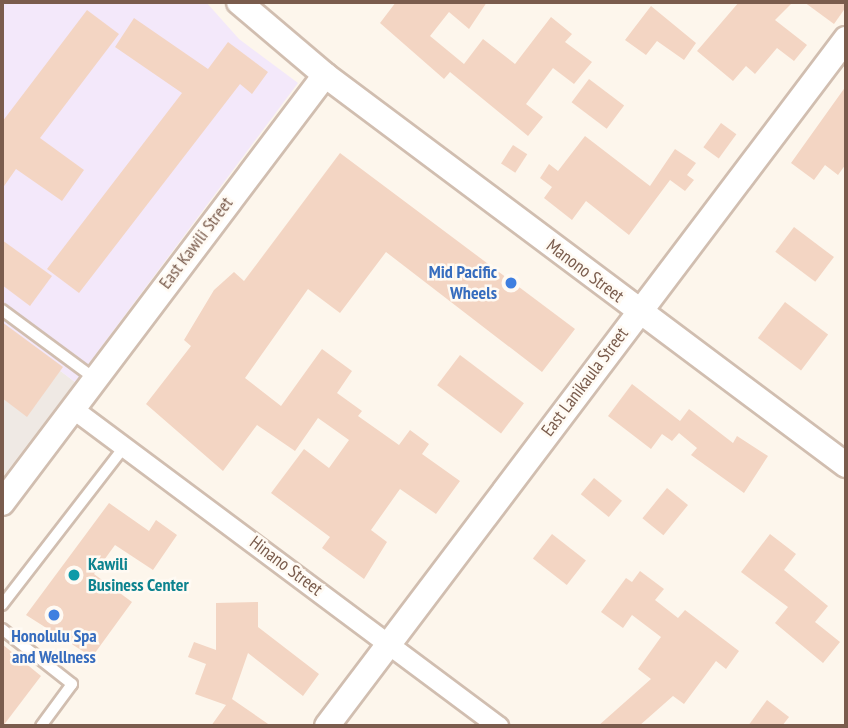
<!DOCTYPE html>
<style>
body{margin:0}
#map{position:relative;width:848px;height:728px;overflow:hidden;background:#fdf6ec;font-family:"PT Sans Narrow",sans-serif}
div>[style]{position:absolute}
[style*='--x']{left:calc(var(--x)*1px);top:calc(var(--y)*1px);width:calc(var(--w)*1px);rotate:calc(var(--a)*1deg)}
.industrial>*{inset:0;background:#efe9e4}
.education>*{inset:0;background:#f3e8fa}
.building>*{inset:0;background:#f3d5c3;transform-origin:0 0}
.roads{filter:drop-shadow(2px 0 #d1beb0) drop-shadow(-2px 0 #d1beb0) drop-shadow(0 2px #d1beb0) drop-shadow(0 -2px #d1beb0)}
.service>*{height:10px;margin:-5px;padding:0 5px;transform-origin:5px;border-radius:5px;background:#fff}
.minor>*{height:19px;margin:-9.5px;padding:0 9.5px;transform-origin:9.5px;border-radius:9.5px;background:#fff}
.tertiary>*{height:24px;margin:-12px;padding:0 12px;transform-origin:12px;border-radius:12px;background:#fff}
.dots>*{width:19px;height:19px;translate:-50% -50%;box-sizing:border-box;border:4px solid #fffaf3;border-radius:50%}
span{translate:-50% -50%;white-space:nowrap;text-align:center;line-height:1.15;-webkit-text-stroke:5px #fffaf3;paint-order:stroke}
.street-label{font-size:18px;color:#7a5c4d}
.shop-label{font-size:18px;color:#366cbe;font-weight:700}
.right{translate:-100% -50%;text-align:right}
.culture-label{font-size:18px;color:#0d838f;font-weight:700}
.left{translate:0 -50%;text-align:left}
.frame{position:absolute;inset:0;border:4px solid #7a5c4d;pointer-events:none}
</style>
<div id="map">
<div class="industrial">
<i style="clip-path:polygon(2px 327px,75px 382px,2px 478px)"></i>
</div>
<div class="education">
<i style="clip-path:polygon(2px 2px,206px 2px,239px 39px,298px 83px,75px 382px,2px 327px)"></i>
</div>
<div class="building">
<i style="clip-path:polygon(396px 2px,487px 2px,469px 29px,449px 12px,430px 36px,464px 64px,483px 39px,515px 64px,551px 17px,572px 34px,565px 42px,592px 62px,574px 84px,553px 68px,526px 104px,543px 117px,528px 136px,450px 72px,444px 79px,380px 23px)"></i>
<i style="clip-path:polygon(739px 2px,793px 2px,775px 20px,807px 45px,794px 61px,777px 48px,755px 74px,746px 66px,733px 81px,697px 51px)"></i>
<i style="clip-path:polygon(804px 2px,846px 2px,846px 7px,834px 24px)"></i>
<i style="clip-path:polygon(651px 6px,696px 43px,684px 60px,657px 41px,646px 55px,625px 40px)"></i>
<i style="clip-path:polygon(87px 10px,119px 34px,40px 138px,84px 170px,62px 201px,16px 169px,2px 189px,2px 122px)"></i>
<i style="clip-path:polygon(134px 18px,208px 69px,228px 42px,268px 72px,252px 94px,240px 84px,79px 293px,47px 269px,182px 93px,115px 47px)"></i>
<i style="left:589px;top:79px;width:44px;height:29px;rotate:37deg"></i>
<i style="clip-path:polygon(846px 86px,846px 164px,838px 175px,825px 165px,814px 180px,791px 163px)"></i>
<i style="left:721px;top:123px;width:19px;height:30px;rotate:36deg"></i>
<i style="clip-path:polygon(585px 136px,650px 186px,675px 149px,696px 163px,687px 175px,694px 180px,685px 191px,670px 180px,629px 235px,586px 201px,572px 220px,544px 198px,552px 187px,540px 178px,549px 164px,558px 171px)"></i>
<i style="left:513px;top:145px;width:17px;height:22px;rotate:33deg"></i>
<i style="clip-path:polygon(340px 153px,575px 329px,542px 372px,386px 252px,340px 313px,308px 289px,245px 378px,281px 406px,322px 349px,352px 371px,337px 393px,362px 411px,358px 416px,399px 445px,410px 430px,429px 444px,422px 454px,460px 481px,436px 514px,400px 489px,371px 530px,387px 542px,364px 579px,322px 548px,330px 537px,271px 493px,304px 449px,329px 468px,349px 440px,318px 418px,295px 451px,257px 425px,223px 471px,146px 404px,191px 346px,184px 340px,214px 290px,234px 272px,244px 281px)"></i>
<i style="left:794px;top:227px;width:50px;height:31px;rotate:37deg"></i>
<i style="clip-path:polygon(2px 240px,52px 276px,30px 306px,2px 285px)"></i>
<i style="left:785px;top:302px;width:54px;height:45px;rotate:37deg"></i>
<i style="clip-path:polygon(2px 322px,63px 367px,27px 417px,2px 398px)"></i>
<i style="left:460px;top:355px;width:80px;height:38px;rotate:37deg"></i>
<i style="clip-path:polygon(632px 384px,680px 421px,689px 409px,733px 443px,737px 436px,768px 456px,744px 493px,691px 455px,697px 448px,679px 433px,672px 441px,662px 434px,651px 449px,608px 416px)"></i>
<i style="left:594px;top:478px;width:36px;height:21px;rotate:39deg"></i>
<i style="left:667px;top:488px;width:27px;height:39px;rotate:39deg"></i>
<i style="clip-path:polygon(109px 503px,149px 531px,156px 520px,177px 535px,153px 570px,115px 545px,94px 574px,132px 602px,92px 657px,26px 615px)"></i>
<i style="left:552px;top:534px;width:43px;height:31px;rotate:38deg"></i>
<i style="clip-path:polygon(770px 534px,796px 554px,784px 570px,828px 606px,815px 622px,840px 642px,823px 663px,775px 623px,788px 607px,741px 572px)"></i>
<i style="clip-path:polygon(640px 571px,664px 589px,655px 600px,678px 618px,685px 610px,739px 651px,726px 669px,716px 661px,684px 704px,673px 696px,639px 726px,598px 726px,651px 679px,638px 669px,661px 637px,632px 615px,623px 628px,601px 612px,626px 578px,632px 582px)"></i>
<i style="clip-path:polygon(258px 602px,258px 627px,319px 674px,303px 696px,248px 653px,232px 699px,271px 726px,211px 726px,226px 705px,195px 694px,206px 664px,188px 657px,194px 642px,216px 650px,216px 603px)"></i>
<i style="clip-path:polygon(2px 644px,41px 676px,3px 726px,2px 726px)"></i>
<i style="clip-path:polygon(767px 700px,789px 717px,782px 726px,748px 726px)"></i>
</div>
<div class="roads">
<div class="service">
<i style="--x:2;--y:310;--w:114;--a:36.5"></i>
<i style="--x:2;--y:605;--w:200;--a:-52.3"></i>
<i style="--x:2;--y:629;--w:89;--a:38.2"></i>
<i style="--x:72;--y:684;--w:52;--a:126.4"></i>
</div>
<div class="minor">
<i style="--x:72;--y:408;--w:532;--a:36.74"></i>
</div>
<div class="tertiary">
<i style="--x:239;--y:2;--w:113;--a:40.3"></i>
<i style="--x:325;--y:75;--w:651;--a:36.82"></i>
<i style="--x:2;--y:503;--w:536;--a:-52.96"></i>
<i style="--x:327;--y:726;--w:861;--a:-52.93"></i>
</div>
</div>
<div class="dots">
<i style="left:511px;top:283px;background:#3f7fe0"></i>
<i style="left:74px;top:575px;background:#0f9aa8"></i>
<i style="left:54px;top:615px;background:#3f7fe0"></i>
</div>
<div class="street-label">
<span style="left:196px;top:243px;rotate:-53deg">East Kawili Street</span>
<span style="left:585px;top:271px;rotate:37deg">Manono Street</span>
<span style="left:585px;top:382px;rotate:-53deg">East Lanikaula Street</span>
<span style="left:286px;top:566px;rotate:37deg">Hinano Street</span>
</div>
<div class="shop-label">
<span class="right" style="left:497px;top:283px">Mid Pacific<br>Wheels</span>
<span style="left:54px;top:647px">Honolulu Spa<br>and Wellness</span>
</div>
<div class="culture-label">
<span class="left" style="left:88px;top:575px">Kawili<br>Business Center</span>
</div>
<div class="frame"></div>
</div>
